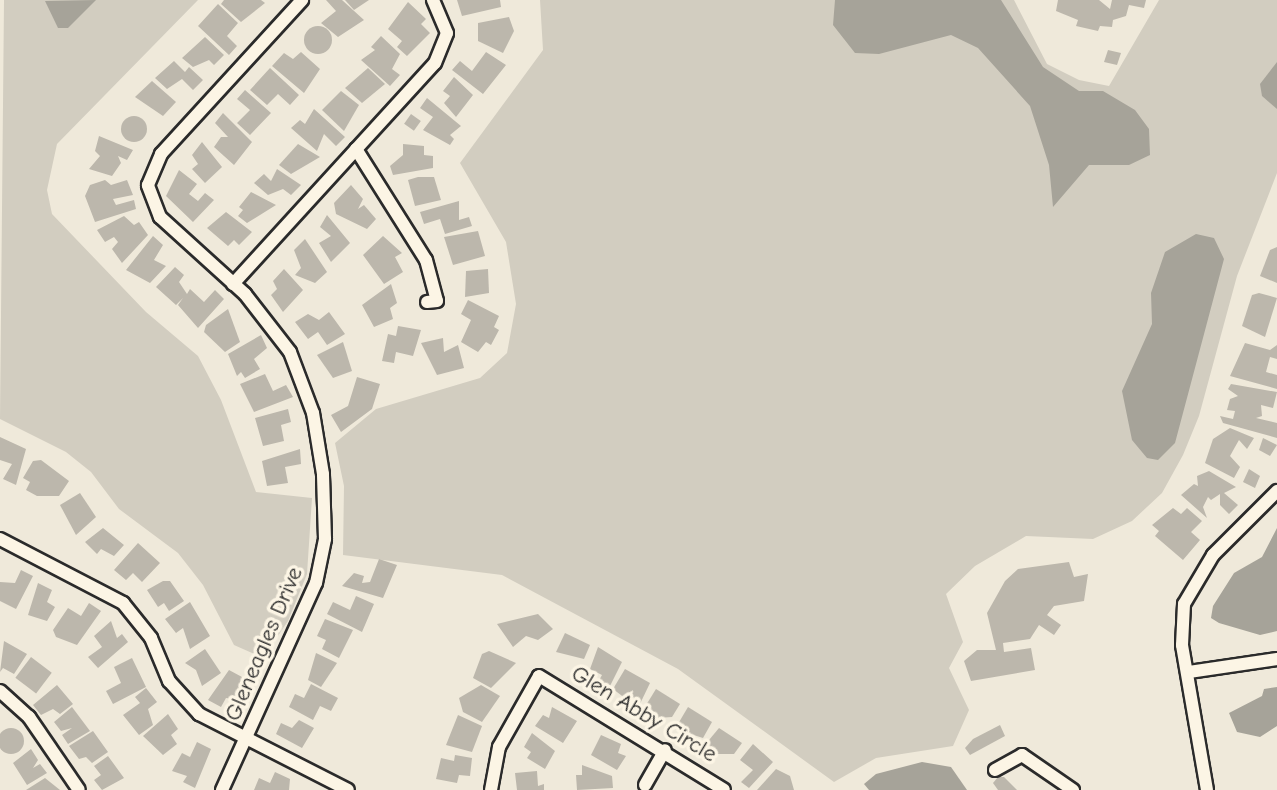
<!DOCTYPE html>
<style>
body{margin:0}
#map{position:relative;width:1277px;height:790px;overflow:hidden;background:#efe9da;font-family:"Comic Neue",sans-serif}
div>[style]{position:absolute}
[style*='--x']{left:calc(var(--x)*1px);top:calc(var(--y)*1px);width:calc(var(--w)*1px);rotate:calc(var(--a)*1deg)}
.green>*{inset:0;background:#d2cdc0}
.water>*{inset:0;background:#a6a399}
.building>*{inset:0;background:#bcb7ac;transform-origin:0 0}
.round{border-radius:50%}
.roads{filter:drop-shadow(2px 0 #2b2b2b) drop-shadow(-2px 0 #2b2b2b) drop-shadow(0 2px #2b2b2b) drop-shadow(0 -2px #2b2b2b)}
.minor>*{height:12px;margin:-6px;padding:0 6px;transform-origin:6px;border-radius:6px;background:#fcf5e5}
span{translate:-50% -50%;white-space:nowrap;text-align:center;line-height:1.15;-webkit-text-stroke:7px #fcf5e5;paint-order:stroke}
.street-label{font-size:23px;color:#2b2b2b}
</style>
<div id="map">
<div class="green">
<i style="clip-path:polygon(4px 0,198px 0,57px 144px,47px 190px,52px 214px,146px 312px,198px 356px,221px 400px,256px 492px,312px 498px,307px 574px,288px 621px,263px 658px,234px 645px,203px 585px,178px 553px,119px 509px,91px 472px,66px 452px,0 419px)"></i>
<i style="clip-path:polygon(540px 0,1014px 0,1047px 64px,1079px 80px,1109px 86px,1159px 0,1277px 0,1277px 173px,1237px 276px,1199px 416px,1183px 455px,1162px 493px,1132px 521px,1093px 539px,1026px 536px,975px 566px,946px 594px,963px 642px,949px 668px,969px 710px,953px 746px,876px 758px,834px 782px,678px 669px,502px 575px,343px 555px,344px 486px,335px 443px,376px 409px,480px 378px,507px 353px,516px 304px,506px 242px,460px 163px,543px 50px)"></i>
</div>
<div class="water">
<i style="clip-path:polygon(96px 0,68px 28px,58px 28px,45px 1px)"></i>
<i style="clip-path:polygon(835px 0,1001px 0,1043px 67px,1079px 91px,1103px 91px,1135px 110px,1149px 129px,1150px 155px,1129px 165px,1089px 165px,1053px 207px,1049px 165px,1030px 106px,978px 48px,951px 35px,879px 54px,855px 53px,833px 25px)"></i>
<i style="clip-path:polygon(1277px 62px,1277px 109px,1262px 96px,1260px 84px)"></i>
<i style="clip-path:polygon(1196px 234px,1214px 238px,1224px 259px,1175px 443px,1158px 460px,1147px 458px,1132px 440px,1122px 391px,1152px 324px,1151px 293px,1165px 252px)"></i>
<i style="clip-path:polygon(1277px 528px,1277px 631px,1260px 635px,1219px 623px,1211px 618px,1213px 606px,1234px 573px,1262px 557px)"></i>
<i style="clip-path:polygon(1277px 687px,1277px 726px,1260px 737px,1237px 732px,1229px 713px,1262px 696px,1264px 689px)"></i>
<i style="clip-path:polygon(922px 762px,951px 767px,967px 790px,869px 790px,864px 784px,876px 774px)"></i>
</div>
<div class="building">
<i style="clip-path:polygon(224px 0,261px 0,265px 3px,241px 22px,221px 4px)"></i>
<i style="clip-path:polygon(326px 0,342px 0,364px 20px,338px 37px,321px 23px,336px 11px)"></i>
<i style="clip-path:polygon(345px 0,369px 0,354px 10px)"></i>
<i style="clip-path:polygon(457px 0,500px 0,501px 7px,462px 16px)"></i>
<i style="clip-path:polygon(1058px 0,1099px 0,1110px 9px,1112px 0,1146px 0,1144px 8px,1129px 5px,1126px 16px,1113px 20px,1112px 27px,1100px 26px,1098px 31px,1076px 26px,1078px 20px,1056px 11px)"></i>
<i style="clip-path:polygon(408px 2px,426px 19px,421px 24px,430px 33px,407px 56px,397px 47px,402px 41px,388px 29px)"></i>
<i style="clip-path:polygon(218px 4px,238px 23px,227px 36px,237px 46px,229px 55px,198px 26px)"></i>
<i style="clip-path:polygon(509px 17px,514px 31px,503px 53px,478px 41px,478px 23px)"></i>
<i class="round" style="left:304px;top:26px;width:28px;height:28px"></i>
<i style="clip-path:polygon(381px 36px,400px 54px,392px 69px,400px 75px,390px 86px,361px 60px,375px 50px,371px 47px)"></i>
<i style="clip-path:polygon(205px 37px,224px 55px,214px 65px,209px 60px,193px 67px,182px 58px)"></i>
<i style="clip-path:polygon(1108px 50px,1121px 53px,1117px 65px,1104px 62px)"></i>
<i style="clip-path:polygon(301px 52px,320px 69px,304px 93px,272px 66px,284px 53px,293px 59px)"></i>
<i style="clip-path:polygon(486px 52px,506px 65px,483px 94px,452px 70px,460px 61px,472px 71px)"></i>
<i style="clip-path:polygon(174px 61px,185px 72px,189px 67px,203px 80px,193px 90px,182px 79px,167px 89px,155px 78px)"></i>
<i style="clip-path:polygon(270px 68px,299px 95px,290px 105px,278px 94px,267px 105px,250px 90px)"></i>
<i style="clip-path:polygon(368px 68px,385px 84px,362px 103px,345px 88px)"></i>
<i style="clip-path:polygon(454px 77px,473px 95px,456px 117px,444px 103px,450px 96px,443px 91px)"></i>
<i style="clip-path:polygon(152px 81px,176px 102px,163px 116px,135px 97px)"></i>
<i style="clip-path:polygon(245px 90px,271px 113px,250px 135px,237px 123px,250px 110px,237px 99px)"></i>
<i style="clip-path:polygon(341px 91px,359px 105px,344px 131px,322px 110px)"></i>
<i style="clip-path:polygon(427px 98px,461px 126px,450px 135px,454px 139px,450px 145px,423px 130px,433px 117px,420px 108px)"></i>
<i style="clip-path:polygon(314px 109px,345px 137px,336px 146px,324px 134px,317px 151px,291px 128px,300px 120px,305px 124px)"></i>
<i style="clip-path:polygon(223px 113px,252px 142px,234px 165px,214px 147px,221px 137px,228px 137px,215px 123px)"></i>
<i style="left:411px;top:114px;width:12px;height:12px;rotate:35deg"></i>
<i class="round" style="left:121px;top:116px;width:26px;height:26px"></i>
<i style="clip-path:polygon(99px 136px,133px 150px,127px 160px,118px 156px,121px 163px,112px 176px,89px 169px,100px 156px,95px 151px)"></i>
<i style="clip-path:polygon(202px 142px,222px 167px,205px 183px,192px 169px,198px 164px,192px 155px)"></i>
<i style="clip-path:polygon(298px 144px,320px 157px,291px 174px,279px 165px)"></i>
<i style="clip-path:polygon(403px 144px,424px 146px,424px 155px,433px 156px,433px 168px,393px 175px,390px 166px,403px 155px)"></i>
<i style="clip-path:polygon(277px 169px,301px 185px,291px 195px,283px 189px,268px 195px,254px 183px,264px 174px,271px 181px)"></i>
<i style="clip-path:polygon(179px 170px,197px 184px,189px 194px,198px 201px,205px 193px,214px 200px,193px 222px,166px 196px)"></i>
<i style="clip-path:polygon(418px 177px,434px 177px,441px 200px,415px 206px,408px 180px)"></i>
<i style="clip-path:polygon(105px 180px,111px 185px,127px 180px,133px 195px,113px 199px,116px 205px,134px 200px,136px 209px,95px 222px,85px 196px,90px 185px)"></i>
<i style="clip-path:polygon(351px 185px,363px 199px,358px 209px,364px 205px,376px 219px,367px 229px,336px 214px,334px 203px)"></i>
<i style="clip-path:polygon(251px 192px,276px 205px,247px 223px,238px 216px,243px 210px,239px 207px)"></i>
<i style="clip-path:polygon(459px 201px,459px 220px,469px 217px,472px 226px,445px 234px,440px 219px,424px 224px,420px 212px)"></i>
<i style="clip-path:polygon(226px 212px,252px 232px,239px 245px,234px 240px,228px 246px,207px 228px)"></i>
<i style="clip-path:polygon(327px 215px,350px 243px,331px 262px,319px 243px,331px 236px,320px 227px)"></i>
<i style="clip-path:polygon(124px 216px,134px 225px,139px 222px,148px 235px,122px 263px,112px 249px,118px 242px,114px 237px,105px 242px,97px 230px)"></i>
<i style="clip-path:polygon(478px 231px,485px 256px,453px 265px,444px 237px)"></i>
<i style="clip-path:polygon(153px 236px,163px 245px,154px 260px,166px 266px,150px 283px,126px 270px)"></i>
<i style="clip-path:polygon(383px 236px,402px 253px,395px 257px,403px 272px,384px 284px,363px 255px)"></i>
<i style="clip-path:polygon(305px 239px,327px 272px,315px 283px,295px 275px,301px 268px,294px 250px)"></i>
<i style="clip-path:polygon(1277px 247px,1277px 283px,1260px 276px,1270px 250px)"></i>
<i style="clip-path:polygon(175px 267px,184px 275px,179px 282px,187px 294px,190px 289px,204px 302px,215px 290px,224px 299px,198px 328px,178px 305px,183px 298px,176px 305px,156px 287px)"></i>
<i style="clip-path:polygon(284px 269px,303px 290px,283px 312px,271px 295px,277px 289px,273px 281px)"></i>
<i style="clip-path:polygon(488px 269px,489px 293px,465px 297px,466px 271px)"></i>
<i style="clip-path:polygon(391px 284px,397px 303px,390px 308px,393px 319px,374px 327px,362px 305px)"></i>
<i style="clip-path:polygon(1259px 293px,1277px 298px,1265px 337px,1242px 326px,1252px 295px)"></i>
<i style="clip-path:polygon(468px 300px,499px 316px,494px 327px,499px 330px,491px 345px,486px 342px,478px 352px,461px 342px,471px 320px,461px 314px)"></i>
<i style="clip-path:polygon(228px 309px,240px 342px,225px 352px,204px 332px,206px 325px)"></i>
<i style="clip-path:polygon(329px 312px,345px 334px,327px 345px,318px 332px,308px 339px,295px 322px,308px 314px,319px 320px)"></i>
<i style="clip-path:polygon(398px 326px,421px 330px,413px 356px,396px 352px,394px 363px,382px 361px,388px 334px,396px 336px)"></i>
<i style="clip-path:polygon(261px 335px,267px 348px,254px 359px,260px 369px,245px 378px,241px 372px,237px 376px,228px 354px)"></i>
<i style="clip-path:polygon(443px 338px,444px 352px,458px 345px,464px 368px,437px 375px,421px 343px)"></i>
<i style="clip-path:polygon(343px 342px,352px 371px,333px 378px,317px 355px)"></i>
<i style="clip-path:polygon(1245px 343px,1270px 350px,1277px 345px,1277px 359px,1270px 357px,1266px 372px,1277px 375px,1277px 389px,1230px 376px)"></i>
<i style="clip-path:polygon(265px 374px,273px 391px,286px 385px,293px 397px,254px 412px,240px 384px)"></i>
<i style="clip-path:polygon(357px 377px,380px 384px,372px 409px,341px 432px,331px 415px,348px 406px)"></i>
<i style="clip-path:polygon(1231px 384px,1277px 392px,1273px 408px,1261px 405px,1262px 416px,1256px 418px,1277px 423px,1277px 438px,1223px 423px,1220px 416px,1233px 419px,1235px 411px,1227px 410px,1230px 399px,1238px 396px,1228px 389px)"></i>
<i style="clip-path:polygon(288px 409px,291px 422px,281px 425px,284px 441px,263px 446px,255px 418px)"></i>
<i style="clip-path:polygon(1230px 428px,1254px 438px,1247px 449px,1239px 440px,1235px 447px,1230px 456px,1240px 467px,1234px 478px,1205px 463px,1213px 439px)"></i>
<i style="clip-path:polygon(0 437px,26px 449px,16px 485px,3px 479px,12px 464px,0 460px)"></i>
<i style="clip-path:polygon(1263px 438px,1277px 445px,1270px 456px,1259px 450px)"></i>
<i style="clip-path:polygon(300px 449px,301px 464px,285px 467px,288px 483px,267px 486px,262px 461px)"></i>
<i style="clip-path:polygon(41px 460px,69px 481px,59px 496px,37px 496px,26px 490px,30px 482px,23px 478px,33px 461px)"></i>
<i style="clip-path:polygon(1249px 469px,1260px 476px,1255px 488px,1243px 482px)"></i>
<i style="clip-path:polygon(1209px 471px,1236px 487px,1224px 493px,1238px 505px,1229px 514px,1220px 505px,1220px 494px,1211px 500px,1208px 497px,1203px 507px,1207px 518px,1181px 495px,1194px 484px,1198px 486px,1197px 476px)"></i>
<i style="clip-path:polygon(80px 493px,96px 517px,76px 535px,60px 505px)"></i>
<i style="clip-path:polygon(1173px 508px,1181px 514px,1187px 508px,1202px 521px,1191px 532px,1200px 540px,1183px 560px,1155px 536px,1159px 531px,1152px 525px)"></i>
<i style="clip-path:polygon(103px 528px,124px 545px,114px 556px,101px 549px,97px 554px,85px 542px)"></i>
<i style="clip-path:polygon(138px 543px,160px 563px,142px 582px,133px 573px,126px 580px,114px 570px)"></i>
<i style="clip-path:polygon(379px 559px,397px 565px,383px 598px,342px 586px,354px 573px,364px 576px,362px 583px,370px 582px)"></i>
<i style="clip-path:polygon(1069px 562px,1074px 577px,1088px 574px,1084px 601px,1054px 606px,1047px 615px,1061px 625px,1054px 635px,1039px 625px,1030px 639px,1003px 643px,1004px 652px,1031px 648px,1035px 670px,971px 681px,964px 661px,977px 650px,996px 650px,987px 613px,1005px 581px,1018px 569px)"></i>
<i style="clip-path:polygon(21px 570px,33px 576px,16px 609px,0 601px,0 582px,15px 583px)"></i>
<i style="clip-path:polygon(163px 581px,170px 581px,184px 601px,169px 611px,164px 603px,158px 607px,147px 590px)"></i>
<i style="clip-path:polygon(38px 583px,52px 590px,47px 602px,55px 607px,47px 621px,28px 615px)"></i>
<i style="clip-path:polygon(356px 596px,374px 604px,362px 632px,327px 614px,333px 602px,350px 610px)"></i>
<i style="clip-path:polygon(190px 602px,210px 636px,190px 649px,183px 628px,176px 633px,165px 619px)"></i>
<i style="clip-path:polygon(89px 603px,101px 611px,77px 645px,56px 637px,53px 630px,68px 608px,81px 616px)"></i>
<i style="clip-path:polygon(538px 614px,553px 629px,538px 640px,526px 636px,513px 647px,497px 624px)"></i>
<i style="clip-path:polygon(325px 619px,353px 630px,339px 658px,322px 649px,326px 640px,317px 636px)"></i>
<i style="clip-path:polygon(111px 621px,117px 638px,122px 634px,128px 642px,98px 668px,88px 657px,102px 647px,94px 636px)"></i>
<i style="clip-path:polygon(565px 633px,590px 645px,584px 659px,556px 652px)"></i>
<i style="clip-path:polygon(4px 641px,27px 654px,14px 674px,3px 668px,0 672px)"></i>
<i style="clip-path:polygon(598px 647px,622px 662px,606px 694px,595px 688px,602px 675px,590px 669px)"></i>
<i style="clip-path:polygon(205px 649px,221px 673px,202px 686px,196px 670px,185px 663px)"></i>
<i style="clip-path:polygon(489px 651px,516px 663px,491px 688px,473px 678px,482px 654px)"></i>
<i style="clip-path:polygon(316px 653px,337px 663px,321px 687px,308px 680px)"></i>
<i style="left:31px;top:657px;width:26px;height:26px;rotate:37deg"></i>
<i style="clip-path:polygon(132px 658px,146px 687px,113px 704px,106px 691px,121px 683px,114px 667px)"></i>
<i style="clip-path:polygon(625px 669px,650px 683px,638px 708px,613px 689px)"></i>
<i style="clip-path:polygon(229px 670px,255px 684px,245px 701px,226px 698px,221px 707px,208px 700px)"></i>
<i style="clip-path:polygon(311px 684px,338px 698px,331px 711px,320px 706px,313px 720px,289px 707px,295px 694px,304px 698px)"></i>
<i style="clip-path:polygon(57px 685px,73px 704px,60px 714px,53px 709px,41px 715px,33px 705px)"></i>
<i style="clip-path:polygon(481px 685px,500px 696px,482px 722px,463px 712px,459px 698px)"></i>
<i style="clip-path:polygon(146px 688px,157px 702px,148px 709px,153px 725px,139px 735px,123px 715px,140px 703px,135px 697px)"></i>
<i style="clip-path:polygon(656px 689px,680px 704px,672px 717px,657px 718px,643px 710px)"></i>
<i style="clip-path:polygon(72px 707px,90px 731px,68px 744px,62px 735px,72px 728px,61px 731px,54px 722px)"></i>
<i style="clip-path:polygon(552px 707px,577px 721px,563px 743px,535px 726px,543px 715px,549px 718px)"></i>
<i style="clip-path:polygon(688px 707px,712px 722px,703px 738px,675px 729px)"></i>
<i style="clip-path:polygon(168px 714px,178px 729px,171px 735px,177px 744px,163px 755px,143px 736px)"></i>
<i style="clip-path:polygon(458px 715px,482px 726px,472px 752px,446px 745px)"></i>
<i style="clip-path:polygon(299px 720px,314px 728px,302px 748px,276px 734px,281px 723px,292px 728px)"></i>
<i style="clip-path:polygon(1000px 725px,1005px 736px,970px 755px,965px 748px,973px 739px)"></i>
<i class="round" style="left:-2px;top:728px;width:26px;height:26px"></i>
<i style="clip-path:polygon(719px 728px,742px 743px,734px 754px,717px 754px,704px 746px)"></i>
<i style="clip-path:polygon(93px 731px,108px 752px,92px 763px,86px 757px,79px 759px,69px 746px)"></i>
<i style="clip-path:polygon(532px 733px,555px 751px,545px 769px,527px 758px,531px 752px,524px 747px)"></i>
<i style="clip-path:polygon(601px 735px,621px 744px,618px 753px,626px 756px,617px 770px,591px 755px)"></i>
<i style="clip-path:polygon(197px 742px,211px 749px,195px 788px,183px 782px,187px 776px,172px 771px,182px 753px,190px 757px)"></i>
<i style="clip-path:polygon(753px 744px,773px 762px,749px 788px,741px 782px,753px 770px,740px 760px)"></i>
<i style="clip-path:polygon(31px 749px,38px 760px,33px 768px,40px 764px,47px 773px,27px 785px,13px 763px)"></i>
<i style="clip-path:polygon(455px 755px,472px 758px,470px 776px,459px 775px,457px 783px,436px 779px,441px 758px,454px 761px)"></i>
<i style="clip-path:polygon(108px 756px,124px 778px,102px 790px,94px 780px,101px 775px,94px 766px)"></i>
<i style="clip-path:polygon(582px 765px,612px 776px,613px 788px,577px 790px,576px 775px,582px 775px)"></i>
<i style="clip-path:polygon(776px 769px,790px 776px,794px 790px,757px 790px)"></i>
<i style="clip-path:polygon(537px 771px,538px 786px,544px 784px,544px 790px,517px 790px,515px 773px)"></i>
<i style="clip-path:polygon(275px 772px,290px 779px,289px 790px,254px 790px,259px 778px,270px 783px)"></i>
<i style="clip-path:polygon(998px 777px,1004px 777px,1017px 790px,998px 790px,993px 783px)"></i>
<i style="clip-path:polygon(45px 778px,60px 790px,26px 790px)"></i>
</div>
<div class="roads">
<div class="minor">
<i style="--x:356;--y:149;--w:131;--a:57.8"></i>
<i style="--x:426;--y:260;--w:42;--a:75"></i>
<i style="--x:437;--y:301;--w:10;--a:174"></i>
<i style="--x:233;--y:284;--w:299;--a:-47.6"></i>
<i style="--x:435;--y:63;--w:32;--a:-68"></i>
<i style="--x:447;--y:33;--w:36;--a:-113"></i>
<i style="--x:0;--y:539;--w:139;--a:27.5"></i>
<i style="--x:123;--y:603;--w:45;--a:51.3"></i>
<i style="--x:151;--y:638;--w:47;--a:67.3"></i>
<i style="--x:169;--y:681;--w:45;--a:47.7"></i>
<i style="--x:199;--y:714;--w:167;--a:27"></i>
<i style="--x:1189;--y:672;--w:89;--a:-8.4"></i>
<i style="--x:0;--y:691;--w:39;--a:42"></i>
<i style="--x:29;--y:717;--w:88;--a:55.6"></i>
<i style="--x:995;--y:770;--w:31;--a:-29"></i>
<i style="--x:1022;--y:755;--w:62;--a:34.5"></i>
<i style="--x:645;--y:785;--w:40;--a:-60.3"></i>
<i style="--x:222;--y:790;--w:227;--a:-65.6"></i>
<i style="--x:316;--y:583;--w:45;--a:-78.4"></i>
<i style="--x:325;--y:539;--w:65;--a:-91.8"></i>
<i style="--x:323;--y:474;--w:62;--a:-99.3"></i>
<i style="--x:313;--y:413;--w:65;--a:-110.7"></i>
<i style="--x:290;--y:352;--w:73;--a:-127.8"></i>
<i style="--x:245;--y:294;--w:115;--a:-137.8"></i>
<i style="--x:160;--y:217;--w:34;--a:-111"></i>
<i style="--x:148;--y:185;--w:34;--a:-67"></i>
<i style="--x:161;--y:154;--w:209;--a:-47.5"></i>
<i style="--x:491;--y:790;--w:44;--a:-79.5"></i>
<i style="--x:499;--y:747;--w:81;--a:-60.6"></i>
<i style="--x:539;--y:676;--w:217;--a:31.6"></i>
<i style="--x:1207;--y:790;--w:147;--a:-99.8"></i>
<i style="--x:1182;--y:645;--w:41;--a:-87.2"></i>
<i style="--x:1184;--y:604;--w:57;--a:-59.4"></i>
<i style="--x:1213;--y:555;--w:91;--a:-45"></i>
</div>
</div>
<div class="street-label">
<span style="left:264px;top:644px;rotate:-67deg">Gleneagles Drive</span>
<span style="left:644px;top:714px;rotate:31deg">Glen Abby Circle</span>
</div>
</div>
